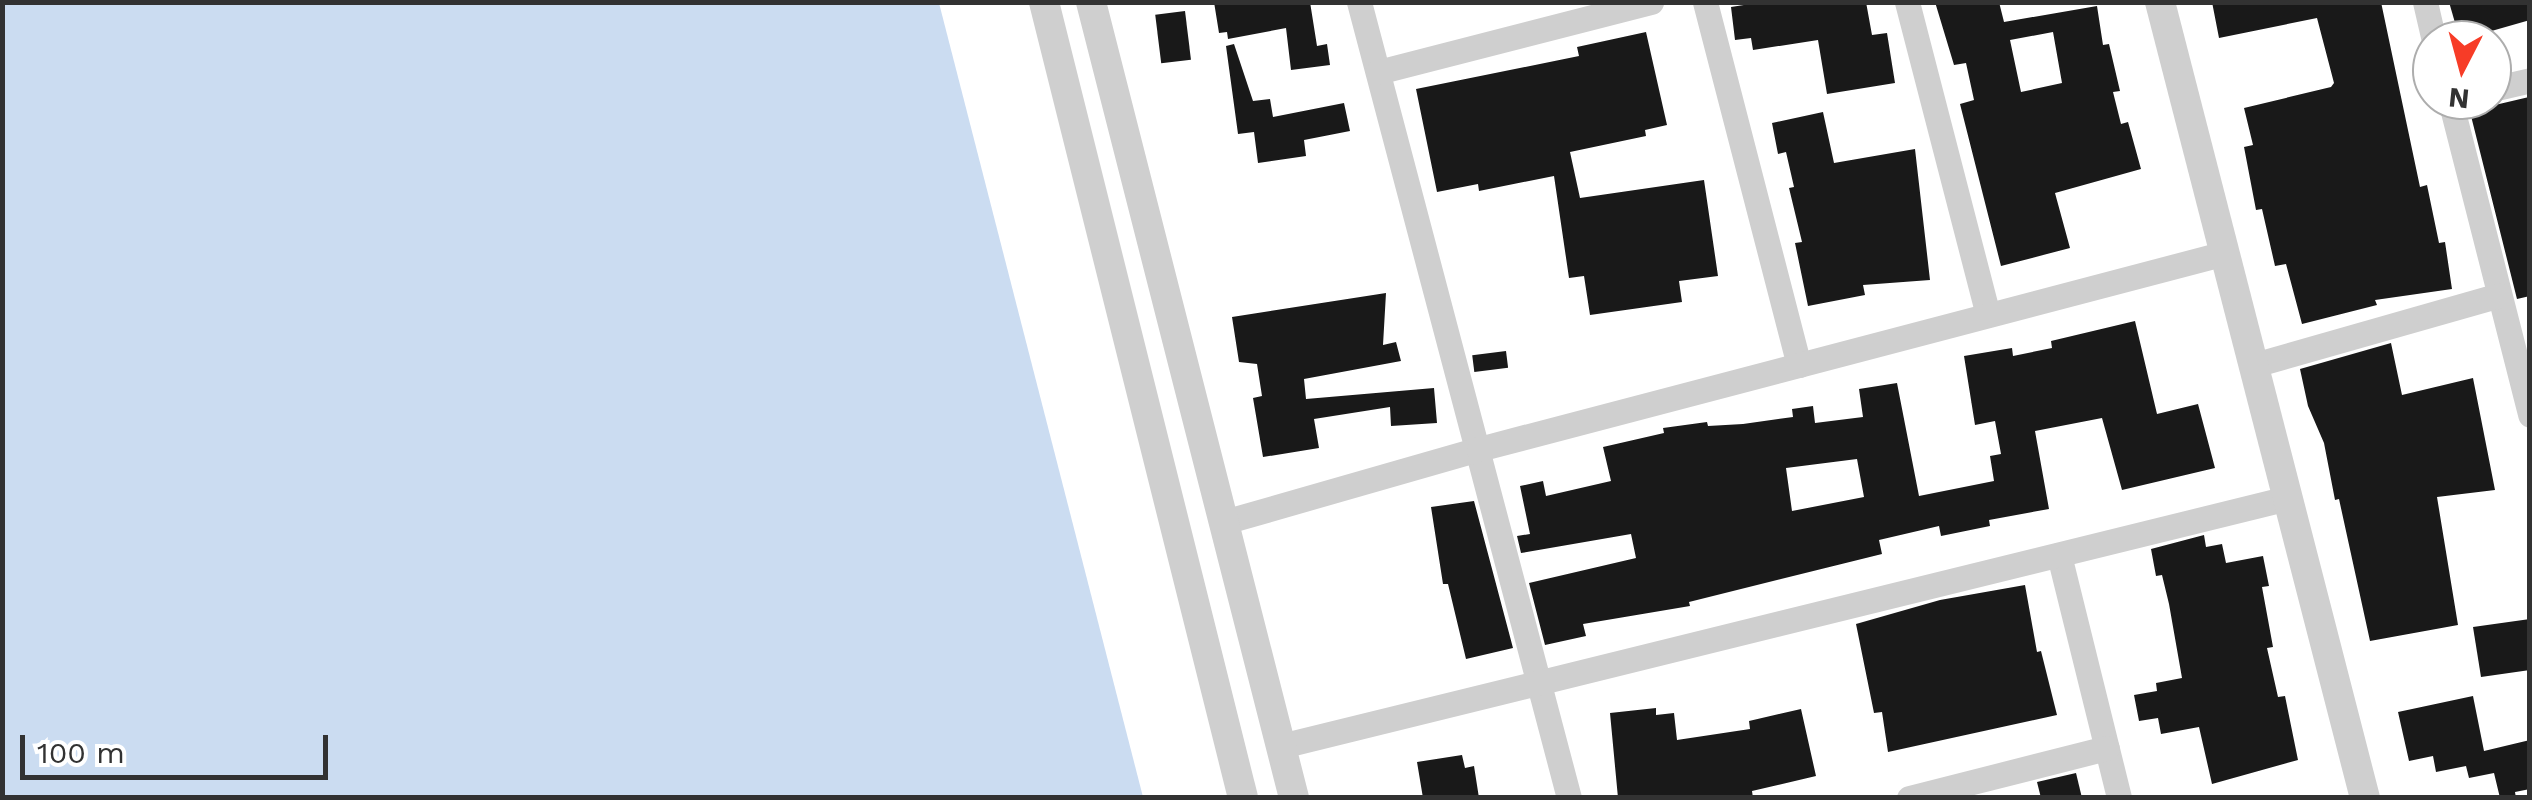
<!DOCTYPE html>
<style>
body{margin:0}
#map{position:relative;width:2532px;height:800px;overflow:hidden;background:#fff;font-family:"Work Sans",sans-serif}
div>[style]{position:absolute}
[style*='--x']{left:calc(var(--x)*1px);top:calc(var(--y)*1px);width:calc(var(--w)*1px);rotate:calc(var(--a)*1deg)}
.water>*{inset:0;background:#cbdcf1}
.building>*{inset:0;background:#191919;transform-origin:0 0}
.minor>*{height:25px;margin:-12.5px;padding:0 12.5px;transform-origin:12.5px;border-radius:12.5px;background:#cfcfcf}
.tertiary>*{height:30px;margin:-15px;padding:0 15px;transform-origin:15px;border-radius:15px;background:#cfcfcf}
span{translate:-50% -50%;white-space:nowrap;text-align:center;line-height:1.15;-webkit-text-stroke:10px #fff;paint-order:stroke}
.frame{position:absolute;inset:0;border:5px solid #323232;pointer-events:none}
.north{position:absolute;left:2412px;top:20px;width:100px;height:100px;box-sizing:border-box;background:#fff;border:2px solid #adadad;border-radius:50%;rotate:186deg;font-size:28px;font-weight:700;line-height:40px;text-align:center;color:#323232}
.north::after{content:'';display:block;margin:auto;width:35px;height:45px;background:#f73c27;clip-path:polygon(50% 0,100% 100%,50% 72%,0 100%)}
.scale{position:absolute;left:20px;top:735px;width:308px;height:45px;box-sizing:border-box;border:5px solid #323232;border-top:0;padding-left:12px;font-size:30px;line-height:35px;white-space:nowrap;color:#323232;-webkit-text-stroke:8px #fff;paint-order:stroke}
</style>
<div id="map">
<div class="water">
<i style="clip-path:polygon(2px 3px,939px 3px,1143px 797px,3px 797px)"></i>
</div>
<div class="building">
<i style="clip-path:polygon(1214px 2px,1310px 2px,1317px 46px,1327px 44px,1330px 65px,1291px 70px,1286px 28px,1228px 39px,1227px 32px,1219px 33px)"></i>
<i style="clip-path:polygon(1763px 2px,1866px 2px,1872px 35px,1887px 33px,1895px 83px,1827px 94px,1818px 40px,1753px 50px,1751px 38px,1735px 40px,1731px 7px)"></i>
<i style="clip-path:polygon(evenodd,1935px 2px,1999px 2px,2004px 22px,2097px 6px,2103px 45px,2109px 44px,2120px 91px,2113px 92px,2121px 124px,2128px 122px,2141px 169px,2055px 193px,2070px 248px,2001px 266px,1960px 104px,1974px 100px,1966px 63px,1954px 65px,1935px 2px,2053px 32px,2062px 83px,2021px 92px,2010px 40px,2053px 32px)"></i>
<i style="clip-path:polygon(2212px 2px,2381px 2px,2420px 187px,2427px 185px,2439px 243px,2445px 242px,2452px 289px,2375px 300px,2377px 305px,2302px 324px,2286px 264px,2275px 266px,2262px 209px,2256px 210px,2244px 147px,2253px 145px,2244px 108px,2331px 87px,2334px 83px,2317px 18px,2219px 38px)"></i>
<i style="clip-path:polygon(2449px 2px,2530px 2px,2530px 20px,2460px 40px)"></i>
<i style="left:1185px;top:11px;width:49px;height:30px;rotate:83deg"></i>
<i style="clip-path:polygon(1646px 32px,1667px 125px,1645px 130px,1646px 136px,1570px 152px,1580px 198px,1704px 180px,1718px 276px,1679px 281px,1682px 302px,1590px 315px,1584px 276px,1569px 278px,1554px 176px,1479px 191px,1478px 184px,1437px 192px,1416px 89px,1579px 56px,1577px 47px)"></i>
<i style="clip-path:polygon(1234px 44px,1253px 101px,1270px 99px,1273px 117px,1344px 103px,1350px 131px,1304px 140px,1306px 156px,1258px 163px,1254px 132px,1238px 134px,1226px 46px)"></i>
<i style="clip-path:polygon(2529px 97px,2530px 296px,2517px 299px,2467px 100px,2495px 105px)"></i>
<i style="clip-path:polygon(1823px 112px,1834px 163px,1915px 149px,1930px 280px,1863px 285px,1865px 295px,1808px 306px,1795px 243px,1802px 242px,1789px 188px,1794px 187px,1786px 152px,1778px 154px,1772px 123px)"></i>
<i style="clip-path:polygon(1386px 293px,1383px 345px,1396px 342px,1401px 361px,1304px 379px,1306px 399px,1434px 388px,1437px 423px,1391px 426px,1390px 407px,1314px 419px,1319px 448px,1263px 457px,1253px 398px,1262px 396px,1257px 364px,1239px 362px,1232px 317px)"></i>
<i style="clip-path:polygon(evenodd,2135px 321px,2157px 414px,2198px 404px,2215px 468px,2122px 490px,2102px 418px,2035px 431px,2049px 509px,1989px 520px,1990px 526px,1941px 536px,1939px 526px,1879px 540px,1882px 554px,1689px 602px,1690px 606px,1583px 624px,1586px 636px,1545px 645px,1529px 583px,1636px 558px,1631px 534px,1521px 553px,1517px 536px,1530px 534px,1520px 486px,1543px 481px,1546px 496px,1611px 481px,1603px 447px,1664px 433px,1663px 428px,1707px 422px,1708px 426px,1743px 424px,1793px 417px,1792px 409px,1813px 406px,1815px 423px,1863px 417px,1859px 389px,1897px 383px,1919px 496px,1994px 481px,1990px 456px,2001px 454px,1995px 421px,1975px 425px,1964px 356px,2012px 348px,2013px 356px,2052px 348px,2051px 341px,2135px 321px,1857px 459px,1864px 497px,1792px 511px,1786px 468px,1857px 459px)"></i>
<i style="clip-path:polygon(2391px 343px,2402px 395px,2473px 378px,2495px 490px,2437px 497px,2458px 625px,2370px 641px,2339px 499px,2335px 500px,2324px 443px,2308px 406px,2300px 369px)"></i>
<i style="left:1506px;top:351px;width:17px;height:34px;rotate:83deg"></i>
<i style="clip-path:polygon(1474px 501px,1513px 648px,1466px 659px,1448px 584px,1443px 584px,1431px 507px)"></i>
<i style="clip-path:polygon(2204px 535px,2206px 547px,2222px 544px,2226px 563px,2263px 556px,2269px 586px,2262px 587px,2273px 647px,2267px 648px,2278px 697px,2285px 696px,2298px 760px,2212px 784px,2199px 727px,2161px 734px,2158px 718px,2139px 721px,2134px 695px,2157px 691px,2156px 683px,2182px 678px,2169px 604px,2162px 575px,2156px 576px,2151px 549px)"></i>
<i style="clip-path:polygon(2025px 585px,2037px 652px,2041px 651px,2057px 715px,1888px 752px,1882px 712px,1874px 713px,1856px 624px,1940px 600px)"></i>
<i style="clip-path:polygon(2530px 619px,2530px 670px,2481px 677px,2473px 627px)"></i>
<i style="clip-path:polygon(2473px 696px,2484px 751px,2530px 740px,2530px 789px,2515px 792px,2516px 798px,2500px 798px,2494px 773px,2469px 778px,2466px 766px,2436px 772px,2433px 756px,2409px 761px,2398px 712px)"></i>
<i style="clip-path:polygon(1656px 708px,1656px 715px,1674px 713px,1677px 740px,1750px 729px,1749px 721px,1801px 709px,1816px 776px,1752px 791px,1753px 798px,1618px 798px,1610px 713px)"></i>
<i style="clip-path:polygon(1462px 755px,1465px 768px,1474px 766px,1479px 798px,1423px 798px,1417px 762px)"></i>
<i style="clip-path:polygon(2076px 773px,2082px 798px,2041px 798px,2037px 782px)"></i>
</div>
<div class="minor">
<i style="--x:1359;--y:2;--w:823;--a:75.22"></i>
<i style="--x:1705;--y:2;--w:375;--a:75.5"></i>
<i style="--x:1907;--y:2;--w:323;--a:75.5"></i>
<i style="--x:2425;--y:2;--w:39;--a:77"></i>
<i style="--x:1378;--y:72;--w:282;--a:-14.4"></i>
<i style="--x:2492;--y:89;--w:39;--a:-13"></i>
<i style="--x:2450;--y:100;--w:325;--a:75.7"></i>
<i style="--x:2254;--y:365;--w:255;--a:-15.9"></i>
<i style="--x:1224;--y:522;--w:265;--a:-16"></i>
<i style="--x:1479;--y:449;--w:771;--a:-14.72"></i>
<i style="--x:2059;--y:555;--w:250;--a:76.1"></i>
<i style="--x:1281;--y:746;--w:1037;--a:-13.84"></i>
<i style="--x:1909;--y:798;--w:204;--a:-14.2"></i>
</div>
<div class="tertiary">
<i style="--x:1044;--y:2;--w:820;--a:75.96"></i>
<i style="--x:1091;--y:2;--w:821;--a:75.69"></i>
<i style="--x:2160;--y:2;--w:822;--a:75.56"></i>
</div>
<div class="frame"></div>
<div class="north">N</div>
<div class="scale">100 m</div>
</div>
